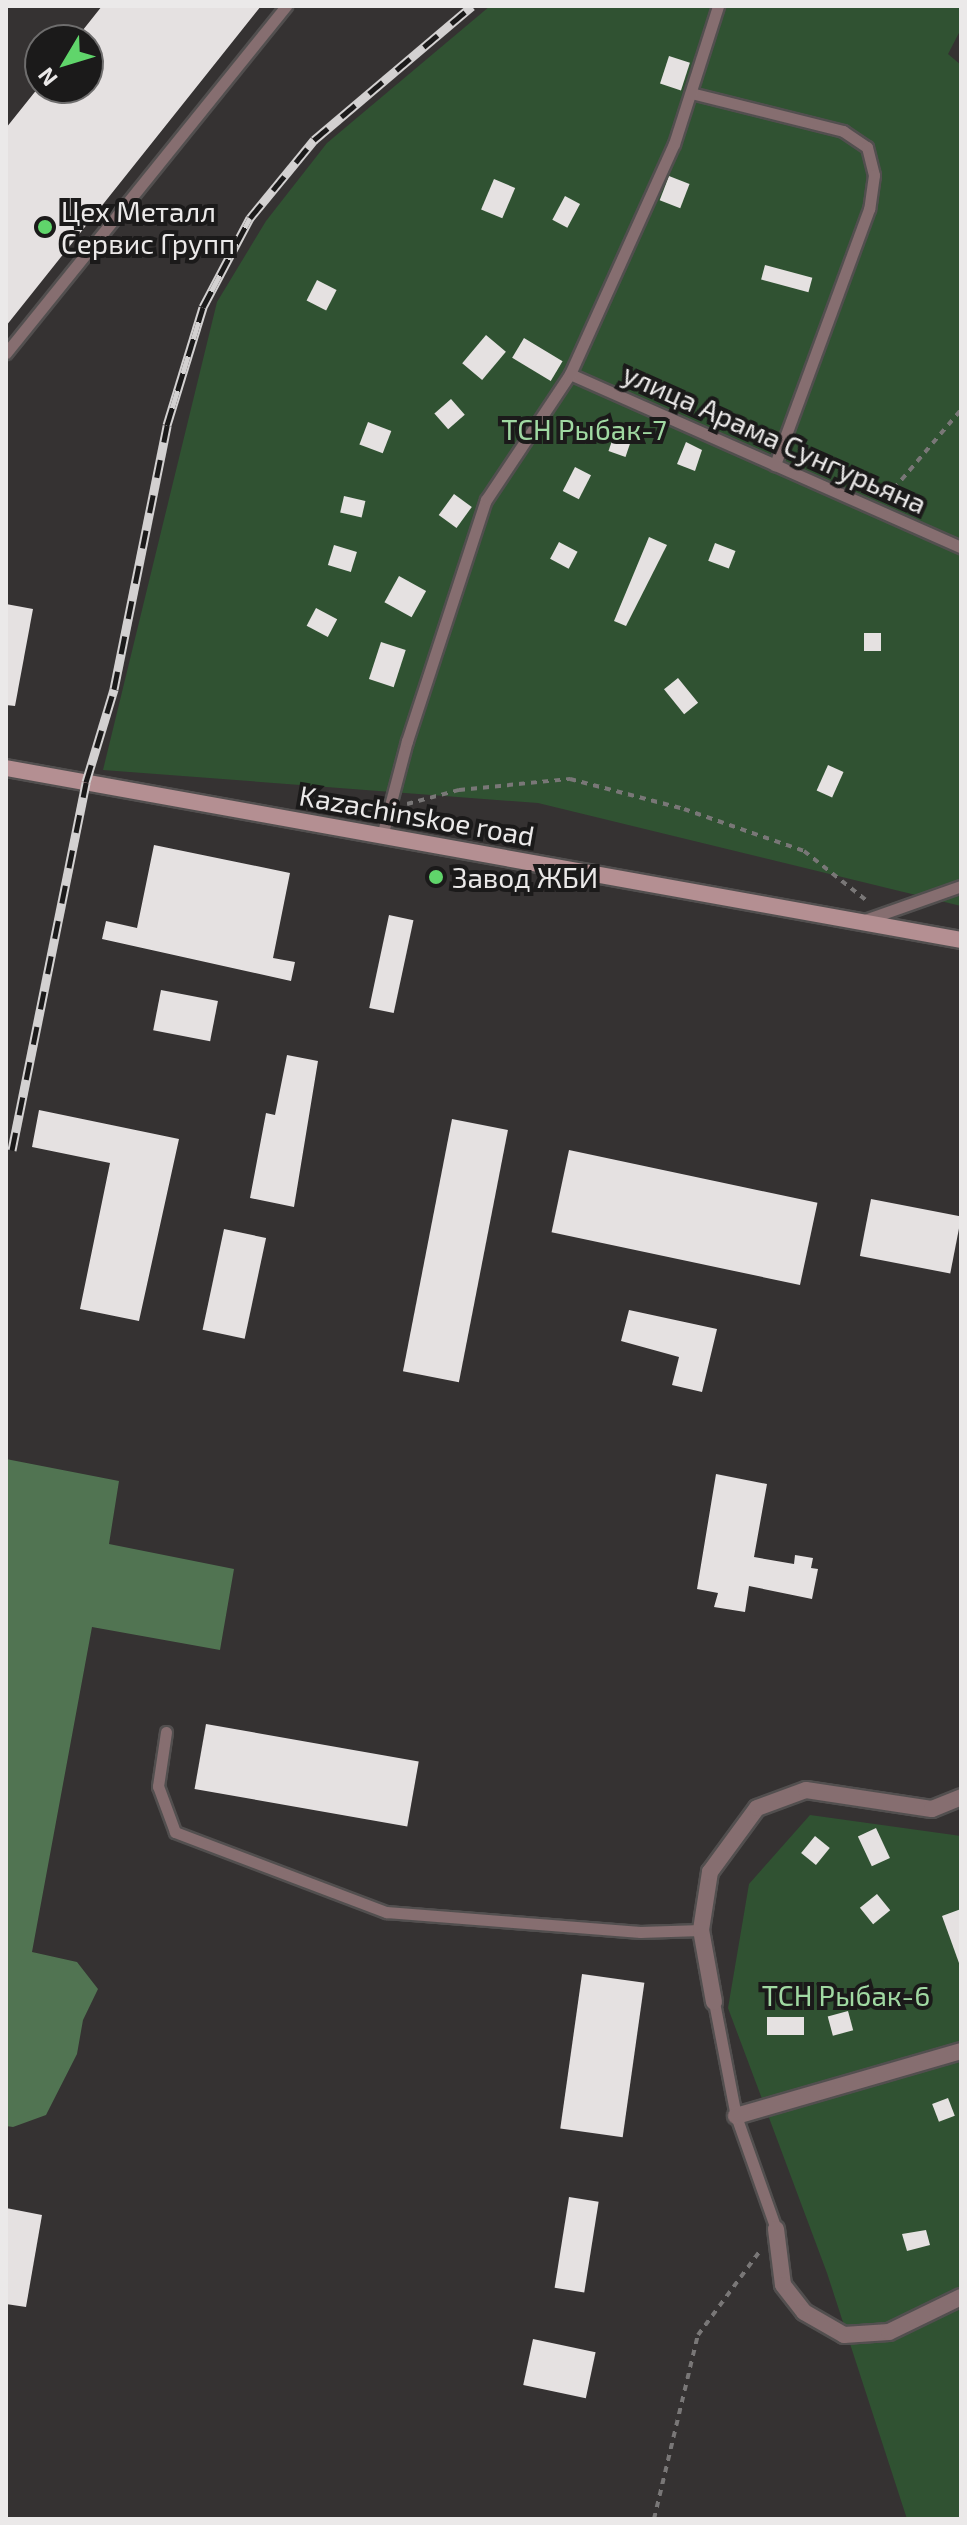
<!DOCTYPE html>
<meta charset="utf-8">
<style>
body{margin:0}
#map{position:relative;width:967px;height:2525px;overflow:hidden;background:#353232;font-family:"Exo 2",sans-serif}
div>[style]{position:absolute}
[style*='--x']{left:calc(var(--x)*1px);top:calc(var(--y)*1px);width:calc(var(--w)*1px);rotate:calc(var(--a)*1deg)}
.green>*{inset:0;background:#305232}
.water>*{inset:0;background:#517452}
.building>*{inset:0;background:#e5e1e1;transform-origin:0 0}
.path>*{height:4px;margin-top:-2px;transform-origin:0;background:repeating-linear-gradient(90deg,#797777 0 6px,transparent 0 12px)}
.roads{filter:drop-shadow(2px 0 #524f4f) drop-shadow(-2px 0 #524f4f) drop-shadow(0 2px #524f4f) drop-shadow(0 -2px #524f4f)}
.lane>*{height:11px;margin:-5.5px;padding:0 5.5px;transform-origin:5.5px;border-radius:5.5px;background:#866e70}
.street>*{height:16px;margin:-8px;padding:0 8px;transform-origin:8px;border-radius:8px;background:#866e70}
.secondary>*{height:16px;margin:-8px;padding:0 8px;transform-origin:8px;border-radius:8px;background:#b48f92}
.rail>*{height:9px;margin-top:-4.5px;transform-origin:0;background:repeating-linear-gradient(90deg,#1b1a1a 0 18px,#d3d1d1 0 36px);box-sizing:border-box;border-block:2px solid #d3d1d1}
.dots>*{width:22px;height:22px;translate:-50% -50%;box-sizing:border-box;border:4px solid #1b1a1a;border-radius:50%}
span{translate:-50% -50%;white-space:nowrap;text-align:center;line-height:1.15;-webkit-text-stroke:8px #1b1a1a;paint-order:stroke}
.poi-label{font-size:28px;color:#ebe9e9}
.left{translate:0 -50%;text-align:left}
.park-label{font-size:28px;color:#a0d9a2}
.street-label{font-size:28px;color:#ebe9e9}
.frame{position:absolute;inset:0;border:8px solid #ebe9e9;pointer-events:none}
.north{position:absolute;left:24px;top:24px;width:80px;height:80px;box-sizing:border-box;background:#1b1a1a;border:2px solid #6e6d6d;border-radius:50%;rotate:232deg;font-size:22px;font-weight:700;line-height:32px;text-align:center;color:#ebe9e9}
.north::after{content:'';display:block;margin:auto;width:28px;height:36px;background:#60d56b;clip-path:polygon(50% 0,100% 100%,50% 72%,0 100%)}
</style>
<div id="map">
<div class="green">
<i style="clip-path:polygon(490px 6px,961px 6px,961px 29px,948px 54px,961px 65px,961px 906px,538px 803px,103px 770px,217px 302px,266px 221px,327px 143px)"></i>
<i style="clip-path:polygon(810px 1815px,961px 1836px,961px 2519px,907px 2519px,827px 2273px,728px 2008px,749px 1884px)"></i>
</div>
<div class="water">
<i style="clip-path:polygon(6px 1459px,119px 1481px,109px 1544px,234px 1569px,220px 1650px,92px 1627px,32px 1952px,77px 1962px,98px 1989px,83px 2020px,77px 2054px,46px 2115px,13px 2127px,6px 2126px)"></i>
</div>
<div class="building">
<i style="clip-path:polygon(102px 6px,261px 6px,6px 326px,6px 128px,38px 88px,88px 88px,88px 40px,75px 40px)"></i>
<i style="left:669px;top:56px;width:22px;height:29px;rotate:18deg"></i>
<i style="left:669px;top:176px;width:22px;height:26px;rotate:21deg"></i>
<i style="left:494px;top:179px;width:23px;height:33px;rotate:23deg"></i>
<i style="left:565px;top:196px;width:17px;height:27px;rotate:28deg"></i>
<i style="left:765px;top:265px;width:49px;height:15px;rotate:15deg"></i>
<i style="left:317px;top:280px;width:22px;height:23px;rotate:27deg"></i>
<i style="left:486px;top:335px;width:26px;height:37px;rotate:40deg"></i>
<i style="left:524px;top:338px;width:45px;height:23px;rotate:31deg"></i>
<i style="left:451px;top:399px;width:21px;height:22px;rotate:49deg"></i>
<i style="left:368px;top:422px;width:25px;height:24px;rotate:21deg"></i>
<i style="left:614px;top:435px;width:18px;height:17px;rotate:19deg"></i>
<i style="clip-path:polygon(686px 442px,702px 450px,695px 471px,677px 464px)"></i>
<i style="left:575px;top:467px;width:18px;height:27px;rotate:27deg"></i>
<i style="left:454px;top:494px;width:22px;height:26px;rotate:36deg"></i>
<i style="left:344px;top:496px;width:22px;height:17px;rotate:13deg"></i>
<i style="clip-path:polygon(649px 537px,667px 545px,626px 626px,614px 621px)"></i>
<i style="left:559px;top:542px;width:21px;height:19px;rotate:28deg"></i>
<i style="left:715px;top:543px;width:22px;height:19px;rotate:21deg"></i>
<i style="left:334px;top:545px;width:24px;height:21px;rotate:17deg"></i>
<i style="left:399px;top:576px;width:31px;height:30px;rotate:29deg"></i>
<i style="clip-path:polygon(6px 604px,33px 609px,15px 706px,6px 705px)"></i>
<i style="left:316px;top:608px;width:24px;height:20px;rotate:28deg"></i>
<i style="left:864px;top:633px;width:17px;height:18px"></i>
<i style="left:381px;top:642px;width:26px;height:39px;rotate:18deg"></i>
<i style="left:678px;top:678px;width:32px;height:18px;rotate:51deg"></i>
<i style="left:828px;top:765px;width:17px;height:28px;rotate:24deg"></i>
<i style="clip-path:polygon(154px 845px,290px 873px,273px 958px,295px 962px,291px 981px,102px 939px,106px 921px,137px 928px)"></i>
<i style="left:389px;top:915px;width:25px;height:95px;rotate:12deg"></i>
<i style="left:161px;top:990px;width:58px;height:41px;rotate:11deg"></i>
<i style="clip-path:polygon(287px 1055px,318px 1061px,294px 1207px,250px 1198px,266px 1113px,275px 1115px)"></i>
<i style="clip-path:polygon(39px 1110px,179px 1139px,139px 1321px,80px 1309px,110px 1163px,32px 1147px)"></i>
<i style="left:452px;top:1119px;width:57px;height:257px;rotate:11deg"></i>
<i style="left:569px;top:1150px;width:254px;height:84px;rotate:12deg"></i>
<i style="left:871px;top:1199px;width:92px;height:58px;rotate:11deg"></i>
<i style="left:224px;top:1229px;width:43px;height:103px;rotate:12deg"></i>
<i style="clip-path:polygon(629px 1310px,717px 1329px,702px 1392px,672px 1385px,679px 1357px,621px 1341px)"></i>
<i style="clip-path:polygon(716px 1474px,767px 1484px,754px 1557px,794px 1564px,795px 1555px,813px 1558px,811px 1568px,818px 1569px,812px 1599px,749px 1586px,745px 1612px,714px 1607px,718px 1593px,697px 1589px)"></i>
<i style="left:206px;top:1724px;width:216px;height:66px;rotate:10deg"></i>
<i style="left:876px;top:1828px;width:33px;height:20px;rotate:65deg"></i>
<i style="left:815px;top:1836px;width:19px;height:22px;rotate:39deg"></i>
<i style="left:877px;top:1894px;width:21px;height:22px;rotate:51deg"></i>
<i style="clip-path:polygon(961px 1909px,961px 1962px,959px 1963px,942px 1916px)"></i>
<i style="left:582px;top:1974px;width:63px;height:156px;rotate:8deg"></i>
<i style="left:848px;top:2011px;width:20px;height:21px;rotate:75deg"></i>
<i style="left:804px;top:2017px;width:18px;height:37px;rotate:90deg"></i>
<i style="left:948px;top:2098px;width:19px;height:17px;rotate:69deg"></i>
<i style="left:569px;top:2197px;width:30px;height:92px;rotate:9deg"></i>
<i style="clip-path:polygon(6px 2208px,42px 2215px,26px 2307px,6px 2304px)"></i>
<i style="clip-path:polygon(926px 2230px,930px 2245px,907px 2251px,902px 2234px)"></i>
<i style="left:533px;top:2339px;width:64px;height:47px;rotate:12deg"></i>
</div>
<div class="path">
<i style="--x:886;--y:498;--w:116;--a:-49.6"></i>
<i style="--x:407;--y:804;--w:54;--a:-15.1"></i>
<i style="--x:459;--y:790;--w:112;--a:-5.7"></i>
<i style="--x:570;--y:779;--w:118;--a:14.7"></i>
<i style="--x:684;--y:809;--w:127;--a:19.3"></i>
<i style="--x:804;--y:851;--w:80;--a:38.4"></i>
<i style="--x:654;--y:2519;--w:189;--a:-76.6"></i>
<i style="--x:698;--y:2335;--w:104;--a:-53.6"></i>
</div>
<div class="roads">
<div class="lane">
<i style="--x:691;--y:93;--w:157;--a:14"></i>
<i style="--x:843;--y:131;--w:29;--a:34"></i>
<i style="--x:867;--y:147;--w:29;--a:76"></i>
<i style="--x:874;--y:175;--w:34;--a:98"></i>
<i style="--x:869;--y:209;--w:273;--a:110.2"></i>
<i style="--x:6;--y:353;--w:446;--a:-51.1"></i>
<i style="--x:570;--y:374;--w:428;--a:23.9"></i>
<i style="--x:382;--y:836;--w:98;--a:-75.3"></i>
<i style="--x:407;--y:741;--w:254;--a:-71.9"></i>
<i style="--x:486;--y:500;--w:151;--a:-56.3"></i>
<i style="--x:570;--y:374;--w:252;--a:-65.7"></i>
<i style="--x:674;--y:144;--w:145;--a:-72.3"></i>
<i style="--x:862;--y:921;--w:105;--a:-19.5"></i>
<i style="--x:166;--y:1732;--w:55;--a:98.4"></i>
<i style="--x:158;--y:1786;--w:49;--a:69.7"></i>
<i style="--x:175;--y:1832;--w:226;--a:20.8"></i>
<i style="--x:386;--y:1912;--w:255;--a:4.5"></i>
<i style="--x:640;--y:1932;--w:61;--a:-1.9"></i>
<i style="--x:714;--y:2002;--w:116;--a:79.1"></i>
<i style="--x:736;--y:2116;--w:120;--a:70.5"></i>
</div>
<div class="street">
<i style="--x:714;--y:2002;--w:73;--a:-100.2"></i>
<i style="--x:701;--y:1930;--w:59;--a:-81.2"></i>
<i style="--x:710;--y:1872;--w:79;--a:-53.7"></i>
<i style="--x:757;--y:1808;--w:52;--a:-20.2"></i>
<i style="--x:806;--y:1790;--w:127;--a:8.6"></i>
<i style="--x:932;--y:1809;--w:31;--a:-22"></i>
<i style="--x:736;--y:2116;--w:234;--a:-16.1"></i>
<i style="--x:776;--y:2229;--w:56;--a:82.9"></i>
<i style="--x:783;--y:2285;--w:34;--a:52"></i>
<i style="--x:804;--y:2312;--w:46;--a:29.9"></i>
<i style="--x:844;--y:2335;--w:45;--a:-3.8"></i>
<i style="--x:889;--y:2332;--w:80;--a:-25.9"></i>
</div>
<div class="secondary">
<i style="--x:6;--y:768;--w:970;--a:10.21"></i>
</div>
</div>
<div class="rail">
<i style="--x:12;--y:1150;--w:375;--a:-78.6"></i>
<i style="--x:86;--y:782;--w:97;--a:-73.2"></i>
<i style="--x:114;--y:689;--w:269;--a:-78.6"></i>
<i style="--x:167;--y:425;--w:123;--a:-73"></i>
<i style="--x:203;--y:307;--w:101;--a:-62.2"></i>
<i style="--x:250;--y:218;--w:101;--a:-50.6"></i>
<i style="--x:314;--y:140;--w:207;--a:-40.3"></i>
</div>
<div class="dots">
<i style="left:45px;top:227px;background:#60d56b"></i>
<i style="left:436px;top:877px;background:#60d56b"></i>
</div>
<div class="poi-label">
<span class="left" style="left:61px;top:227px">Цех Металл<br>Сервис Групп</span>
<span class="left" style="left:452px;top:877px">Завод ЖБИ</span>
</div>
<div class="park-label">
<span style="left:584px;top:429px">ТСН Рыбак-7</span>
<span style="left:846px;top:1995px">ТСН Рыбак-6</span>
</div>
<div class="street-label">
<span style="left:775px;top:438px;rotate:24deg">улица Арама Сунгурьяна</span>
<span style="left:417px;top:815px;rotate:10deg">Kazachinskoe road</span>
</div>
<div class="frame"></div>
<div class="north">N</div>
</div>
